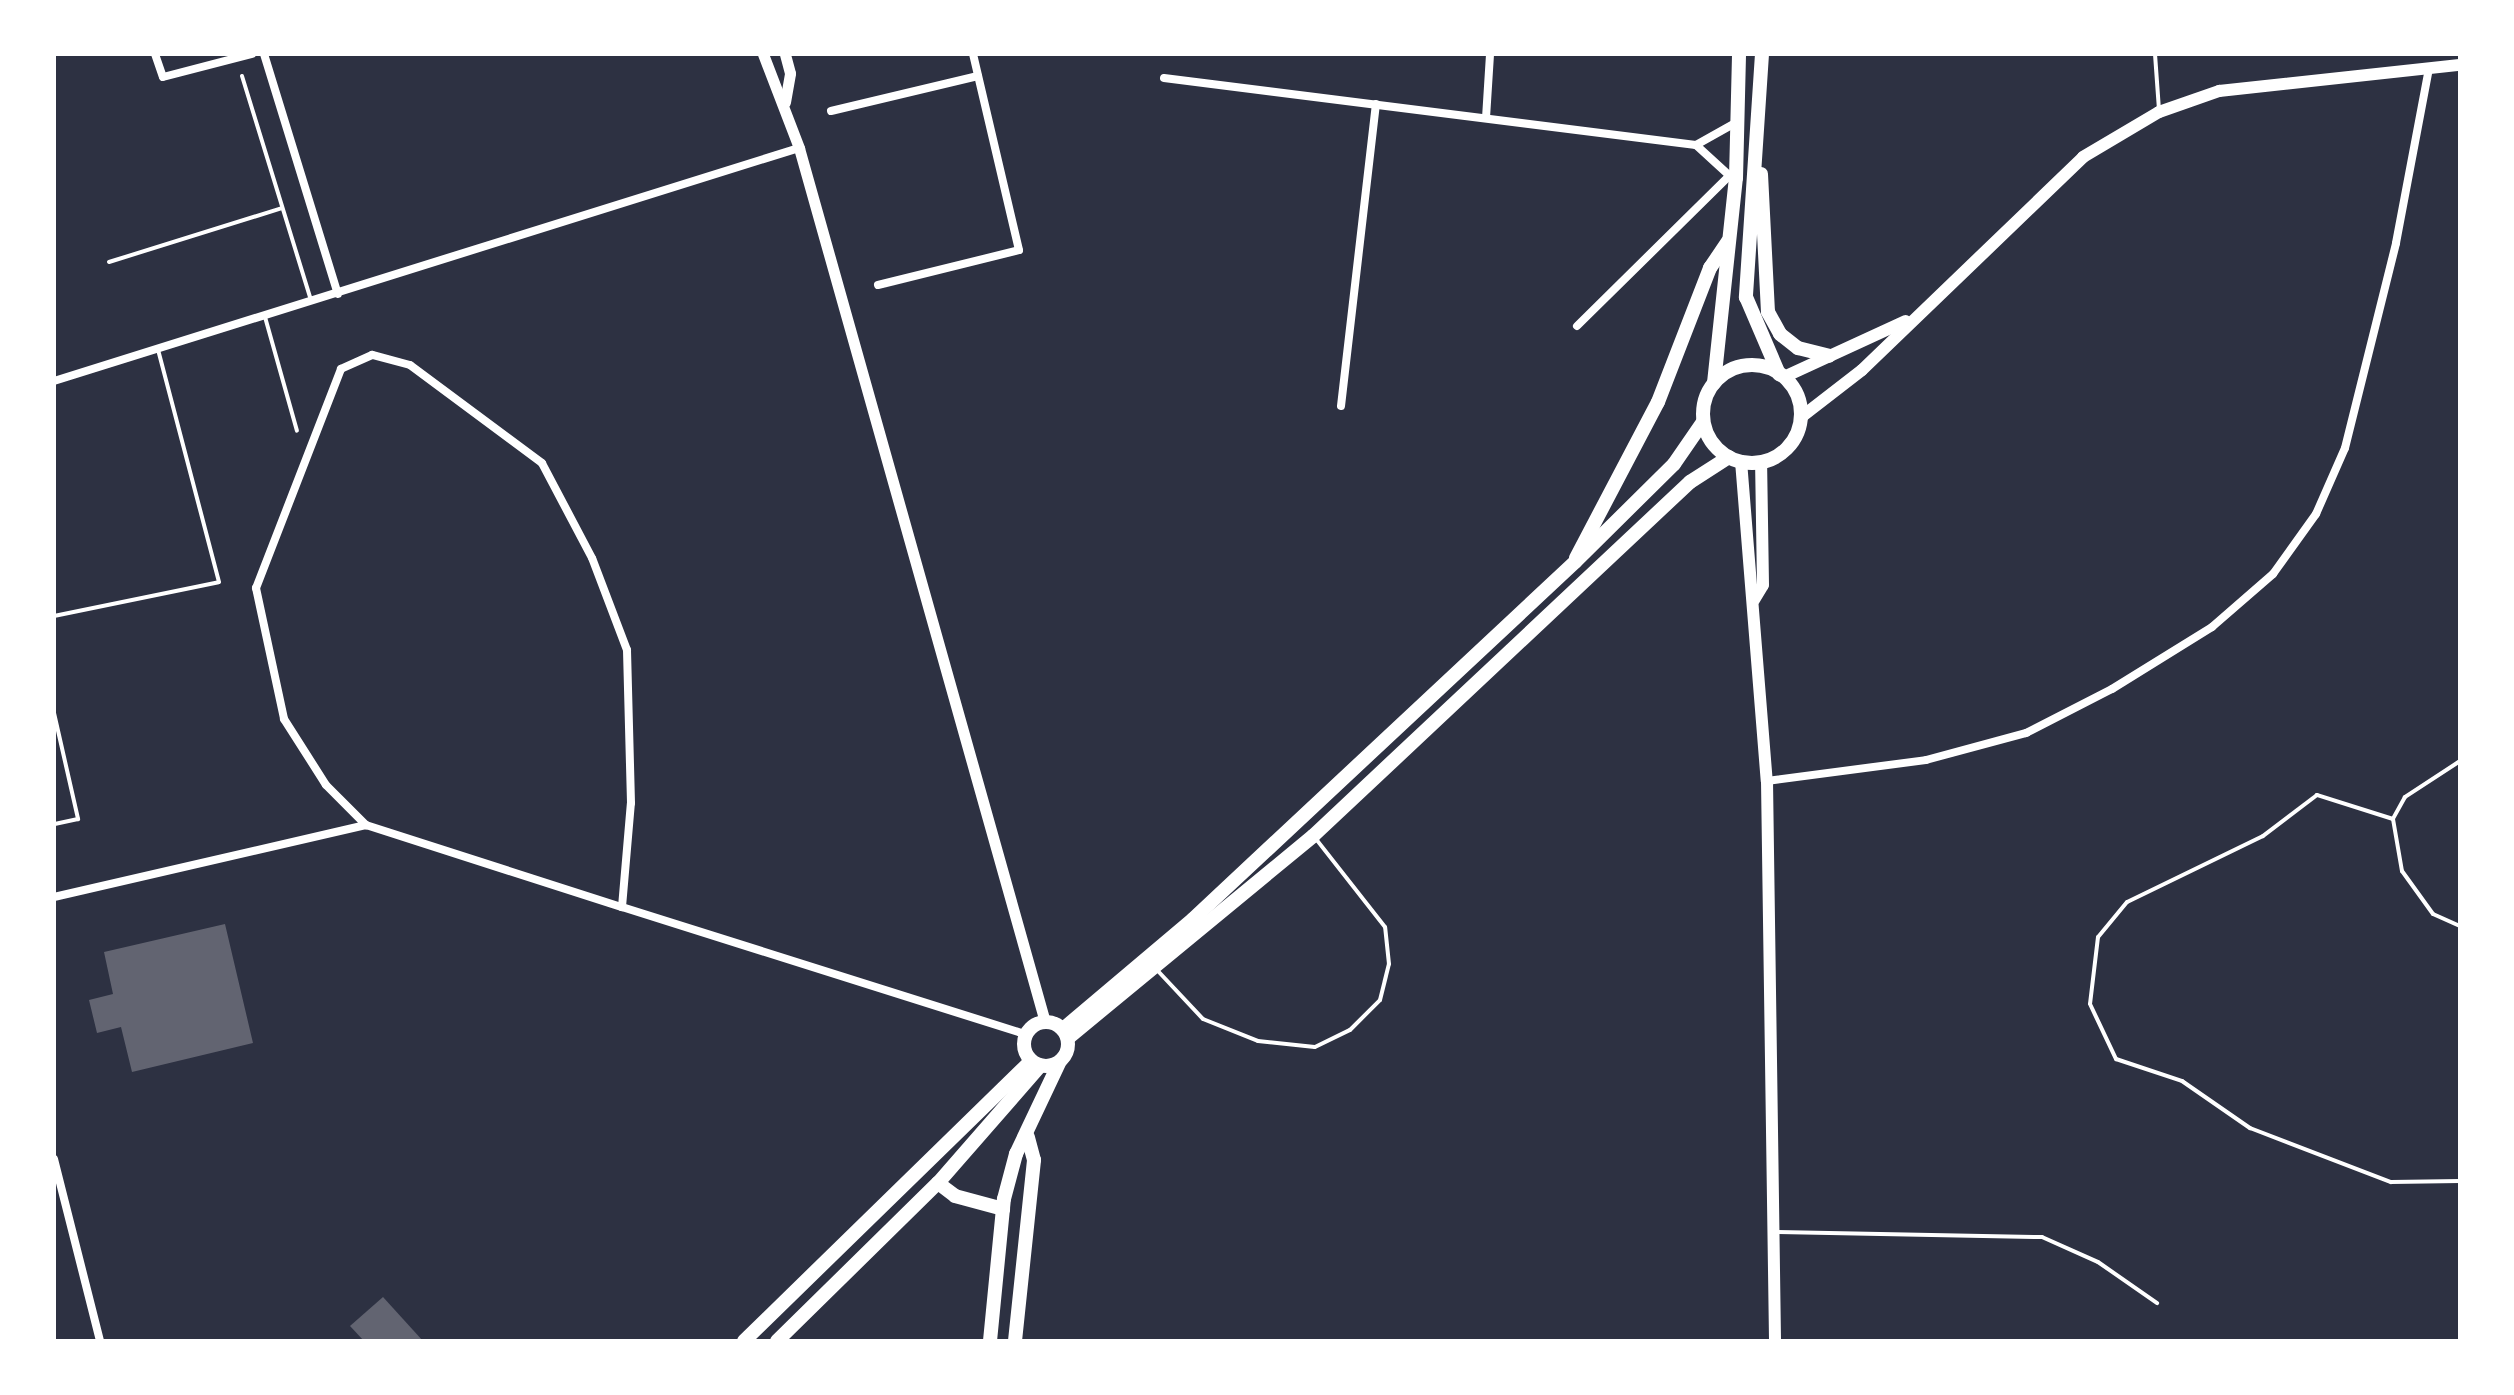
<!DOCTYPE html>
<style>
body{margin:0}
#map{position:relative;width:2514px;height:1395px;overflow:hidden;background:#2d3142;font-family:Georgia,serif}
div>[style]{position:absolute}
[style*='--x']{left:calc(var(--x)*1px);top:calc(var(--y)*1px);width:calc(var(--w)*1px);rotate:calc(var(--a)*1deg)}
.building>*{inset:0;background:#626471}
.service>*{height:4px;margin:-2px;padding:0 2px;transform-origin:2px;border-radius:2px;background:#fff}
.minor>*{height:8px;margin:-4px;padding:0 4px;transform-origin:4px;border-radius:4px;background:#fff}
.tertiary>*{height:11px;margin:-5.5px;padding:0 5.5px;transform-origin:5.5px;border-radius:5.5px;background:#fff}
.secondary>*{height:12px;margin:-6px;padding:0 6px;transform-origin:6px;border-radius:6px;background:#fff}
.primary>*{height:14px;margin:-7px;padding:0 7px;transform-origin:7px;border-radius:7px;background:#fff}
.primary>.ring{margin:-7px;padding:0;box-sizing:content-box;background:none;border:14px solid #fff;border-radius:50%}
span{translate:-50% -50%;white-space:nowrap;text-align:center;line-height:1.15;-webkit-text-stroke:7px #fff;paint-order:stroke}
.frame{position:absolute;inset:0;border:56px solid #fff;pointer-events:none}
</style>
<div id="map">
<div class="building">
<i style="clip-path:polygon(225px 924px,253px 1043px,132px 1072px,121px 1027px,97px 1033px,89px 1000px,113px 994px,104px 952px)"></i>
<i style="clip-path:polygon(383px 1297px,423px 1341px,364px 1341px,350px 1326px)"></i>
</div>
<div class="service">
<i style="--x:2155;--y:54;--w:56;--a:85.9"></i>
<i style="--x:242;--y:76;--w:234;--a:72.9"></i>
<i style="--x:109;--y:262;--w:181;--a:-17.3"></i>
<i style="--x:265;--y:317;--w:118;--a:74.3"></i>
<i style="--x:54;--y:616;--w:168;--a:-11.6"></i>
<i style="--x:219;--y:582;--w:241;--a:-104.7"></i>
<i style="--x:54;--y:713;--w:109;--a:77.2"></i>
<i style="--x:78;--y:819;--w:25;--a:168"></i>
<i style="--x:2460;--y:761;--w:66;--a:146.8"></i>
<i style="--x:2405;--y:797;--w:25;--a:119"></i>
<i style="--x:2393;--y:819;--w:53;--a:80.2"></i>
<i style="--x:2402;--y:871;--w:53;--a:54.2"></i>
<i style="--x:2433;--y:914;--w:30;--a:24"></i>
<i style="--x:2393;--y:819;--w:80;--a:-162.5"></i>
<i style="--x:2317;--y:795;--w:68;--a:142.8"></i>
<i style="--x:2263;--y:836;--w:151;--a:154.1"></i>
<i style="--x:2127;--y:902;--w:45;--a:129.6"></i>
<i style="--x:2098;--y:937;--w:67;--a:96.8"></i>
<i style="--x:2090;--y:1004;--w:61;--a:64.7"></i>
<i style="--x:2116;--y:1059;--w:70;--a:18.4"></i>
<i style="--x:2182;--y:1081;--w:83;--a:34.7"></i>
<i style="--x:2250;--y:1128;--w:151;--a:21"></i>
<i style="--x:2391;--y:1182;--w:69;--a:-0.8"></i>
<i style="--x:1157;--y:970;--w:67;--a:46.8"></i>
<i style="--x:1203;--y:1019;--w:59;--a:21.8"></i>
<i style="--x:1258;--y:1041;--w:57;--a:6"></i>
<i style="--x:1315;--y:1047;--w:39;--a:-26"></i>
<i style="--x:1350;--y:1030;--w:42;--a:-45"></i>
<i style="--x:1380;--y:1000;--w:37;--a:-76"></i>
<i style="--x:1389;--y:964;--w:37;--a:-96"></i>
<i style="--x:1385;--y:927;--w:112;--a:-128.1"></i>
<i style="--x:1776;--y:1232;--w:266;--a:1.1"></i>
<i style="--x:2042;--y:1237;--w:61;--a:24.1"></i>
<i style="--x:2098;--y:1262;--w:72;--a:34.8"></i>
</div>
<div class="minor">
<i style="--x:155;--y:54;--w:24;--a:71"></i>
<i style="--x:163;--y:77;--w:92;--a:-14.5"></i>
<i style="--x:264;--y:54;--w:251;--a:72.9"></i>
<i style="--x:1164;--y:78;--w:536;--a:7.18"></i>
<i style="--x:831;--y:111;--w:151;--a:-13.4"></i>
<i style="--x:1486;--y:118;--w:64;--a:-86.4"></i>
<i style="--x:1731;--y:177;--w:47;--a:-137.6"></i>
<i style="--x:1696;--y:145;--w:47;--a:-29.3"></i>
<i style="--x:878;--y:285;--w:145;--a:-13.9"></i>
<i style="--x:1019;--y:250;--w:201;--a:-103.2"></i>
<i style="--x:1577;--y:326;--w:212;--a:-44.6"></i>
<i style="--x:54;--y:381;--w:781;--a:-17.37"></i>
<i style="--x:1341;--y:406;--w:304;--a:-83.4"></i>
<i style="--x:1767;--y:781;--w:160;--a:-7.5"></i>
<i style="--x:1926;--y:760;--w:104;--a:-15.1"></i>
<i style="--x:2026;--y:733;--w:97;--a:-27.1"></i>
<i style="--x:2112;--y:689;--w:118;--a:-31.8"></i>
<i style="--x:2212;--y:627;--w:81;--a:-41"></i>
<i style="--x:2273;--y:574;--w:74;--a:-54.4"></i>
<i style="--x:2316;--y:514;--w:72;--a:-66.3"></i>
<i style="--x:2345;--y:448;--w:211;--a:-76"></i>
<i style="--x:2396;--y:243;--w:177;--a:-79.3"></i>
<i style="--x:54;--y:897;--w:320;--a:-13"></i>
<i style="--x:622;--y:907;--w:104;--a:-85.1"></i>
<i style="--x:631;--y:803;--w:153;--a:-91.5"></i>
<i style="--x:627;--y:650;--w:98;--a:-110.8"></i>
<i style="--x:592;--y:558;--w:107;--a:-117.8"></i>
<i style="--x:542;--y:463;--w:164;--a:-143.4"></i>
<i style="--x:410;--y:365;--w:39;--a:-165"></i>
<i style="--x:372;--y:355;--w:34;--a:156"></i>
<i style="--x:341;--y:369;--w:235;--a:111.2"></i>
<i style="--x:256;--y:588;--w:134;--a:77.9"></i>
<i style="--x:284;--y:719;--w:78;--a:57.5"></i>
<i style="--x:326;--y:785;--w:57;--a:45"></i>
<i style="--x:366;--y:825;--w:269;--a:17.8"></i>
<i style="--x:622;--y:907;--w:423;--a:17.5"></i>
<i style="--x:54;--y:1159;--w:188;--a:75.8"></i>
</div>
<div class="tertiary">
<i style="--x:763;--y:54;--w:101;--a:69"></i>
<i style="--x:799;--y:148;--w:908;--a:74.28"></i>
<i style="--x:785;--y:102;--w:29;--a:-80"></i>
<i style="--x:790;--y:73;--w:20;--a:-105"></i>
</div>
<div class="secondary">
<i style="--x:1784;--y:377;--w:134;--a:-24.7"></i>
<i style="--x:1800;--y:418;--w:78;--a:-37.7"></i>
<i style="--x:1862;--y:370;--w:307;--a:-43.9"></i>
<i style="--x:2083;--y:157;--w:88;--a:-30.6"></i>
<i style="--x:2159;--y:112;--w:64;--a:-19.3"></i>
<i style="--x:2219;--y:91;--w:242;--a:-6.2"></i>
<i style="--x:1741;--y:461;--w:321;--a:85.4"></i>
<i style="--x:1767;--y:781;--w:560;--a:89.18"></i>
<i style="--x:1754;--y:600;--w:17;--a:-59"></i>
<i style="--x:1763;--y:585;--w:122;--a:-90.9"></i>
</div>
<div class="primary">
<i style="--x:1762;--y:54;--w:244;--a:93.8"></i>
<i style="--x:1746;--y:297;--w:84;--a:66.8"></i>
<i style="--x:1761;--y:174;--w:138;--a:87.1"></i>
<i style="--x:1768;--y:312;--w:25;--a:61"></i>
<i style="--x:1780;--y:334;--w:23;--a:38"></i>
<i style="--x:1798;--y:348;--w:32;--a:14"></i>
<i class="ring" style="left:1703px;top:365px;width:84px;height:84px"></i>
<i style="--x:1714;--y:383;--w:206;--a:-83.9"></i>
<i style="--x:1736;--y:178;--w:124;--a:-88.6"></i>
<i style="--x:1576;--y:558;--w:176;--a:-62.3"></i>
<i style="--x:1658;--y:402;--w:144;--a:-68.8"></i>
<i style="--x:1710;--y:268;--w:32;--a:-56"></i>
<i class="ring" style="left:1024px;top:1022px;width:30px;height:30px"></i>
<i style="--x:1063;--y:1029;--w:170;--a:-40.2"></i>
<i style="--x:1193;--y:919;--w:523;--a:-43.06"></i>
<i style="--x:1575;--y:562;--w:139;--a:-44.7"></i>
<i style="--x:1674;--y:464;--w:51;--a:-55.4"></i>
<i style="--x:1068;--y:1038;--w:318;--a:-39.5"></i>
<i style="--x:1313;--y:836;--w:517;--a:-43.2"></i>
<i style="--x:1690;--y:482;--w:46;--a:-32.7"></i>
<i style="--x:938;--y:1183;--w:21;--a:37"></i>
<i style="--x:955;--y:1196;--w:50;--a:15.2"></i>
<i style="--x:744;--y:1341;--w:401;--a:-44.3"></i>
<i style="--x:777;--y:1341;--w:226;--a:-44.5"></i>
<i style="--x:938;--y:1183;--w:155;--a:-48.9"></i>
<i style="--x:990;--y:1341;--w:143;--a:-84.4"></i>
<i style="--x:1004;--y:1199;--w:47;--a:-75.1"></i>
<i style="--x:1016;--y:1154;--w:101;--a:-64.7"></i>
<i style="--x:1015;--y:1341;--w:182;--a:-84"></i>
<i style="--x:1034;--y:1160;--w:24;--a:-105"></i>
</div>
<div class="frame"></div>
</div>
